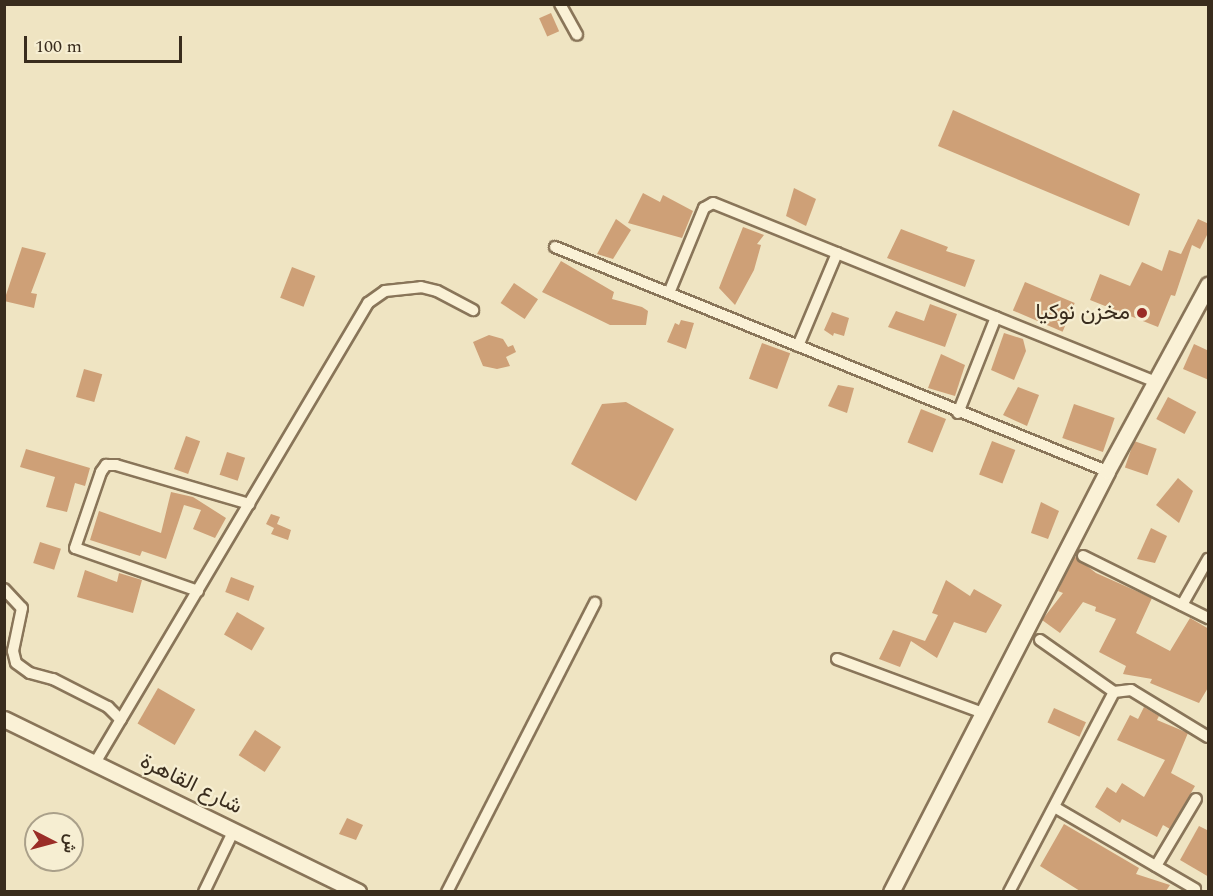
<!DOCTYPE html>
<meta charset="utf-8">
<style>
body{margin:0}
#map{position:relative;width:1213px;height:896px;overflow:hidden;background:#efe4c2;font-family:Spectral,Vazirmatn,serif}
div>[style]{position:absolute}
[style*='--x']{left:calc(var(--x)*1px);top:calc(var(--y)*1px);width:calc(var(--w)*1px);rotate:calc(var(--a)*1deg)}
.building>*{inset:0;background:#cea077;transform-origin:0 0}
.roads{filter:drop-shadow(2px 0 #897559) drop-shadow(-2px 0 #897559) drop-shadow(0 2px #897559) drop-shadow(0 -2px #897559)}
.street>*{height:10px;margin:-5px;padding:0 5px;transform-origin:5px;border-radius:5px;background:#faf1d6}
.secondary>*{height:15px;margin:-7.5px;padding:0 7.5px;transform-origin:7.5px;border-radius:7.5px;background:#faf1d6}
.dots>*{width:16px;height:16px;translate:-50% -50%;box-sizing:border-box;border:3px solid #f6eed2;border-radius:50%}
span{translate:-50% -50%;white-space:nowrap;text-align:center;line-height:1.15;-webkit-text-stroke:4.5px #f6eed2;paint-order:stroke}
.poi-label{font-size:22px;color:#392c1d}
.right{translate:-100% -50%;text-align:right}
.street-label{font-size:22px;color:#392c1d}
.frame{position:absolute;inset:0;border:6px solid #392c1d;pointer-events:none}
.north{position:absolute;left:24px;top:812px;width:60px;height:60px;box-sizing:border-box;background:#f6eed2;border:2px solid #aaa08a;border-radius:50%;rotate:96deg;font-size:16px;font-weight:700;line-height:24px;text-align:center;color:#392c1d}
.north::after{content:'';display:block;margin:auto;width:21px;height:27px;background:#9a2d27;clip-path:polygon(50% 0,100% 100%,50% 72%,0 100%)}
.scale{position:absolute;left:24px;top:36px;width:158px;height:27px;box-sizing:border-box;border:3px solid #392c1d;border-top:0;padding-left:8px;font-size:18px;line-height:21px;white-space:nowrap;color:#392c1d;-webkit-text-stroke:4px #f6eed2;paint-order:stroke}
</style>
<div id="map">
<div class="building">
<i style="left:551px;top:13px;width:20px;height:13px;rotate:66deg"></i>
<i style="clip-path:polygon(953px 110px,1140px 194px,1129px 226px,938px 146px)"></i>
<i style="clip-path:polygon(794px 188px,816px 199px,806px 226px,786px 216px)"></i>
<i style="clip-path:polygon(643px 193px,660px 202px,663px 195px,693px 211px,682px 238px,628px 223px)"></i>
<i style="clip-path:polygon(616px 219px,631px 230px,613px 259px,597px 254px)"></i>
<i style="clip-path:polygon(1198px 219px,1209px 224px,1209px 231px,1200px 249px,1192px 245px,1175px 296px,1171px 295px,1158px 327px,1090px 300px,1100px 274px,1130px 286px,1142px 262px,1162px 271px,1169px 250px,1181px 254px)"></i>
<i style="clip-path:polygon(743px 227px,764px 235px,757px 244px,761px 245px,754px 270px,735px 305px,719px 288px)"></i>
<i style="clip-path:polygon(901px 229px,948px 247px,946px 251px,975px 260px,965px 287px,887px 258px)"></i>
<i style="clip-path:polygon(22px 247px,46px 253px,31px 293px,37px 294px,34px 308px,4px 301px)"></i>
<i style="clip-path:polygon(561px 261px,614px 292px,612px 299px,642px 307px,648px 311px,646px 325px,610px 325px,542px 292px)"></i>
<i style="left:292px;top:267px;width:25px;height:33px;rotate:21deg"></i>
<i style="left:1025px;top:282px;width:54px;height:31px;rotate:23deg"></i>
<i style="left:514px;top:283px;width:29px;height:24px;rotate:34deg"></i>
<i style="clip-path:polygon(930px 304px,957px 314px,945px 347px,888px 327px,896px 311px,924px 321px)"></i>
<i style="clip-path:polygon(832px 312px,849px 318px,844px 336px,834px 333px,833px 336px,824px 330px)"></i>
<i style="clip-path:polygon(681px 320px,694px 323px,686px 349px,667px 342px,675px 323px,679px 325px)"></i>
<i style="clip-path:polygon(1004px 333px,1023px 339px,1026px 351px,1014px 380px,991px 370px)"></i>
<i style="clip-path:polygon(489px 335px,503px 339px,508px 347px,513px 345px,516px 352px,506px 357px,510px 366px,497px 369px,483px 366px,473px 342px)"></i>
<i style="left:762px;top:343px;width:30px;height:38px;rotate:20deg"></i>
<i style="clip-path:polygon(1194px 344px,1209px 351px,1209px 380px,1183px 369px)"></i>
<i style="clip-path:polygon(941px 354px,965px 365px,955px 396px,928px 388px)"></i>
<i style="left:84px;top:369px;width:19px;height:29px;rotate:16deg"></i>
<i style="clip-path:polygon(838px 385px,854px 388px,847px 413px,828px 406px)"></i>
<i style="clip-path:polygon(1018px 387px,1039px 395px,1027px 426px,1003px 415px)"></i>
<i style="left:1168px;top:397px;width:32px;height:25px;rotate:28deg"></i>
<i style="clip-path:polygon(626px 402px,674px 429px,636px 501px,571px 464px,602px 404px)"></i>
<i style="left:1074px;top:404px;width:43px;height:36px;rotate:19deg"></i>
<i style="left:921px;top:409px;width:27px;height:36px;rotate:22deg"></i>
<i style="left:186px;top:436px;width:15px;height:35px;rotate:20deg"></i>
<i style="left:992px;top:441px;width:25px;height:36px;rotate:21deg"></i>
<i style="left:1134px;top:441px;width:24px;height:28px;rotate:19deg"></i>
<i style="clip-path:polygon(26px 449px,90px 468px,85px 486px,75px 483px,67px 512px,46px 507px,55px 477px,20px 467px)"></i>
<i style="left:227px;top:452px;width:19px;height:24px;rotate:18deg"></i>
<i style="clip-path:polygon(1178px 478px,1193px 491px,1179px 523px,1156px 505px)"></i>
<i style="clip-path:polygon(171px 492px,193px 497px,226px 518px,215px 538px,193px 529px,201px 510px,184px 505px,166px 559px,142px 551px,140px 556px,90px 540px,99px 511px,161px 533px)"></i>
<i style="clip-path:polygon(1041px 502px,1059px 511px,1048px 539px,1031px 533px)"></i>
<i style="clip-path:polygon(271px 514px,280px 517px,277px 524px,291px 530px,288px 540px,271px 534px,274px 528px,266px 524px)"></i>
<i style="clip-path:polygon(1151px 528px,1167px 536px,1155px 563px,1137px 559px)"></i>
<i style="left:40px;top:542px;width:22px;height:22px;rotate:18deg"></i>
<i style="clip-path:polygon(1074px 556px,1096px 573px,1152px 598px,1136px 633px,1170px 651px,1190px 618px,1209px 629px,1209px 686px,1199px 703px,1150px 683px,1152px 679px,1123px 674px,1126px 666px,1099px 652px,1116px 619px,1095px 611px,1096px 607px,1083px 602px,1060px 633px,1042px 620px,1063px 593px,1058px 591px)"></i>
<i style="clip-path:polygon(85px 570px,117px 582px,119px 573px,142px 580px,133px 613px,77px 597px)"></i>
<i style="left:231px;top:577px;width:25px;height:16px;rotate:21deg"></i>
<i style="clip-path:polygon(946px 580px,970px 596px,974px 589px,1002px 605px,986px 633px,954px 622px,937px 658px,911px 641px,900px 667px,879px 659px,893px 630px,925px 641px,938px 615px,932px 613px)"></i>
<i style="left:237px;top:612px;width:32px;height:26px;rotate:30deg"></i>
<i style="left:158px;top:688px;width:43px;height:41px;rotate:30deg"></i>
<i style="clip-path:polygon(1144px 707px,1159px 716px,1157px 720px,1188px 733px,1171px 773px,1195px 786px,1170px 829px,1163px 825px,1157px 837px,1122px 819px,1120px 823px,1095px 807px,1107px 787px,1116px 793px,1122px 783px,1144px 797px,1165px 760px,1117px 740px,1130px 715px,1138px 719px)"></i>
<i style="left:1054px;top:708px;width:35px;height:16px;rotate:24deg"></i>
<i style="left:255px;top:730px;width:31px;height:30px;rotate:33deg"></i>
<i style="clip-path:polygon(347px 818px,363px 825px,356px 840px,339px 834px)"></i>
<i style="clip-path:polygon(1064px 824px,1139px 868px,1136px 874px,1170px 885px,1166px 891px,1080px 891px,1040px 866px)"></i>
<i style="clip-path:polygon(1199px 826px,1209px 831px,1209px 877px,1180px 860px)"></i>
</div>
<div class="roads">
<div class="street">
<i style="--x:560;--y:4;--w:35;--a:61"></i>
<i style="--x:555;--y:247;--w:596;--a:22.09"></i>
<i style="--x:669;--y:293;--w:92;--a:-67.6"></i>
<i style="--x:704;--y:208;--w:10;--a:-29"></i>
<i style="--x:713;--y:203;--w:478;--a:22"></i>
<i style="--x:798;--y:346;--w:101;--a:-67.2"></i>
<i style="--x:958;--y:413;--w:103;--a:-68.4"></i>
<i style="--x:1083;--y:556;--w:140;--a:26.4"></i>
<i style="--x:4;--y:589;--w:26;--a:47"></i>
<i style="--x:22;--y:608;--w:44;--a:101.8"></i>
<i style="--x:13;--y:651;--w:12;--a:76"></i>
<i style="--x:16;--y:663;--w:17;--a:36"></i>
<i style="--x:30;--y:673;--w:24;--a:15"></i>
<i style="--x:53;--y:679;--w:62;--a:27"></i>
<i style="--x:108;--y:707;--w:18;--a:45"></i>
<i style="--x:198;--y:591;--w:130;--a:-160.7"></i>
<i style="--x:75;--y:548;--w:80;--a:-71.1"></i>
<i style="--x:101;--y:472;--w:9;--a:-54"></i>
<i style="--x:106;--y:465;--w:10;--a:0"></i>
<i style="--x:116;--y:465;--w:139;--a:16.3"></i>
<i style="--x:1182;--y:605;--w:53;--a:-60.5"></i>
<i style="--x:1040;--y:640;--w:90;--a:35.1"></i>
<i style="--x:837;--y:659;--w:156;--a:20.3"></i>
<i style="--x:95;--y:763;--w:535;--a:-59.31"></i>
<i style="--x:368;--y:303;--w:21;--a:-35"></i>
<i style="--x:385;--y:291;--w:36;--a:-6"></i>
<i style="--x:421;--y:287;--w:16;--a:14"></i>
<i style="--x:437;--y:291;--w:41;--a:27.8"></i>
<i style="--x:1056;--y:808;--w:161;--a:30.2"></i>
<i style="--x:1156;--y:866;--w:78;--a:-59.2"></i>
<i style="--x:204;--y:892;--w:69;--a:-64.2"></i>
<i style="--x:447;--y:892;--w:325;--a:-62.9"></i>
<i style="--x:1009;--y:892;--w:226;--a:-62.3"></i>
<i style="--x:1114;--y:692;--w:17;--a:-7"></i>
<i style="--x:1131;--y:690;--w:90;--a:31.4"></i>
</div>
<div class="secondary">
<i style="--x:4;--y:719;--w:394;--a:26"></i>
<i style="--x:891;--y:892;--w:473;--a:-62.8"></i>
<i style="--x:1107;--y:471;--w:212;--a:-61.5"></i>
</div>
</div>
<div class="dots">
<i style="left:1142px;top:313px;background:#9a2d27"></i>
</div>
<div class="poi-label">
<span class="right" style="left:1130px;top:313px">مخزن نوكيا</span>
</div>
<div class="street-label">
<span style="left:191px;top:784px;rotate:26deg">شارع القاهرة</span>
</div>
<div class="frame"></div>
<div class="north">ش</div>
<div class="scale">100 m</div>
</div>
